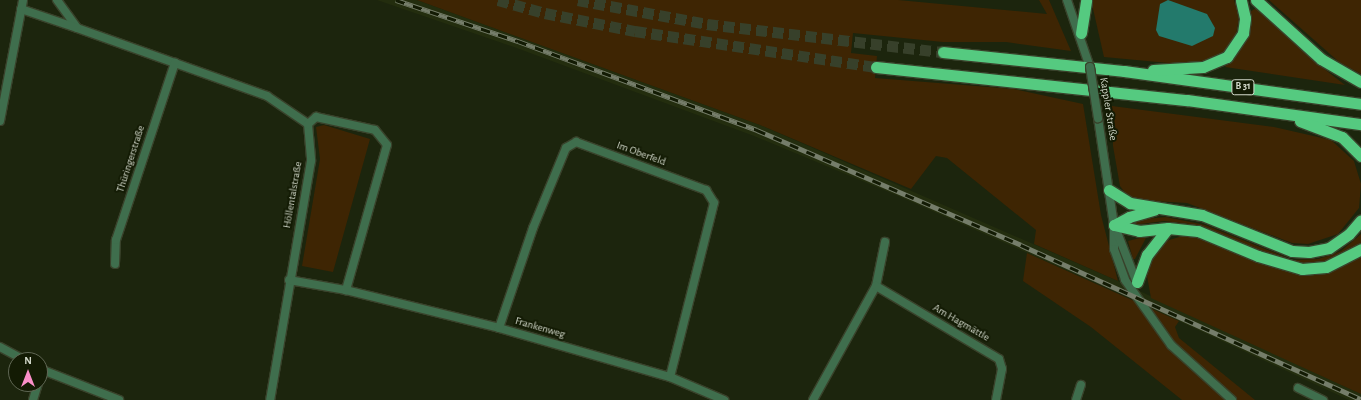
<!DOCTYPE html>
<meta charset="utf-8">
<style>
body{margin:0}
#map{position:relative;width:1361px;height:400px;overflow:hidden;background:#1c250d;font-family:"Alegreya Sans",sans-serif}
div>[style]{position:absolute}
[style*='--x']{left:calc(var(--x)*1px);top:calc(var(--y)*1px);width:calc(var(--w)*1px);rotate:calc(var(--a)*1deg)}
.built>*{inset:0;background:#232d0e}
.green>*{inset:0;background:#3e2503}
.water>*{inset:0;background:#237a6c}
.trunk-tunnel>*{height:11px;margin-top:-5.5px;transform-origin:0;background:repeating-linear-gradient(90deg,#37402a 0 11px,transparent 0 16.5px)}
.roads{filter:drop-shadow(1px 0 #39422b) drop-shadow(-1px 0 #39422b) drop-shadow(0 1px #39422b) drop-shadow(0 -1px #39422b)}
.minor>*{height:8px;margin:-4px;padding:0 4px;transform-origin:4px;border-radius:4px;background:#3f6e4d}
.tertiary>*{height:8px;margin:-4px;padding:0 4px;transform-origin:4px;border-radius:4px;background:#3f6e4d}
.trunk>*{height:11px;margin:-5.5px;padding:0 5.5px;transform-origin:5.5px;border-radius:5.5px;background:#55ca80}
.rail>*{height:4.5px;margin-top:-2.25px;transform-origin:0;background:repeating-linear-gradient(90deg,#131b04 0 9px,#757d6a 0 18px);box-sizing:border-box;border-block:1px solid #757d6a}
.bridges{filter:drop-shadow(1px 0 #39422b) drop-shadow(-1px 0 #39422b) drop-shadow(0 1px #39422b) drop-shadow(0 -1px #39422b)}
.tertiary-bridge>*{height:8px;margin:-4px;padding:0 4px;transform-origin:4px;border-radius:4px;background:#3f6e4d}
span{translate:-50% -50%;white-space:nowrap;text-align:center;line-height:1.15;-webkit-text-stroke:4px #131b04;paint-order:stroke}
.shield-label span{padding:1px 3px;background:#131b04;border:1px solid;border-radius:3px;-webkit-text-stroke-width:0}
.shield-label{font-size:10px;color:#d3d9cb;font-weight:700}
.street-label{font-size:11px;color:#d3d9cb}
.north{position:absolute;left:8px;top:352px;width:40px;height:40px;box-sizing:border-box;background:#131b04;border:1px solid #606754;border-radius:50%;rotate:0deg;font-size:11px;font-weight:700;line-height:16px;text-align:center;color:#d3d9cb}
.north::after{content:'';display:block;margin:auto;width:14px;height:18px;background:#fa8fc8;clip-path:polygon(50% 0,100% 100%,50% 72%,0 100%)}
</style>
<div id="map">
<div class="built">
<i style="clip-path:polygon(377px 0,417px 0,760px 125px,1118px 281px,1361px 394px,1361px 400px,1349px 400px,1125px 296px,896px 195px,754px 136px,514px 47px)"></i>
</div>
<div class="green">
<i style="clip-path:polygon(417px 0,898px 0,1047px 14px,1039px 0,1049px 0,1071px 51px,1006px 42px,943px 42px,853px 33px,851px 53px,877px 56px,875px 78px,1014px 89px,1083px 104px,1101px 215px,1118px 281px,1034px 244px,1036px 230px,947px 158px,936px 156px,911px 189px,760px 125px)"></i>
<i style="clip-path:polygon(1091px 0,1234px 0,1239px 17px,1236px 35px,1228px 49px,1216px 58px,1190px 65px,1104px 57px)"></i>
<i style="clip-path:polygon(1269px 0,1361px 0,1361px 74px,1339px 62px)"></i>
<i style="clip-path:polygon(1256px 8px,1314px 61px,1345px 85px,1225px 67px,1246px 41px,1250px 12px)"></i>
<i style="clip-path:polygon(1112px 106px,1274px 127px,1331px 140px,1354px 161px,1361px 184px,1359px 208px,1338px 234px,1308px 244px,1292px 243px,1187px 203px,1136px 200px,1126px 194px,1120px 186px,1113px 146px)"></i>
<i style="clip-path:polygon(324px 125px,370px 139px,333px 272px,302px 266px,320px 159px,316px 127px)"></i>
<i style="clip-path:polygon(1166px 217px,1205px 225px,1293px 260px,1318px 259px,1331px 255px,1341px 251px,1361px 234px,1361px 243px,1337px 258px,1306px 265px,1259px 252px,1190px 224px,1164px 221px,1133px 225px,1133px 220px)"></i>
<i style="clip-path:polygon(1189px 234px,1266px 265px,1305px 274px,1334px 270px,1361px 255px,1361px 394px,1151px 298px,1147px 276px,1151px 258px,1166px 241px)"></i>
<i style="clip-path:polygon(1147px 236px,1135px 259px,1133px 259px,1128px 241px)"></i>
<i style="clip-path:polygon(1027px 253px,1179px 321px,1175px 327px,1179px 338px,1255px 400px,1182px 400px,1091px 327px,1023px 281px)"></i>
</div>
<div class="water">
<i style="clip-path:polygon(1168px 0,1207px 14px,1215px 28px,1213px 36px,1192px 46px,1159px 36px,1156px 30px,1160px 4px)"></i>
</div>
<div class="trunk-tunnel">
<i style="--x:498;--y:0;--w:49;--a:15.5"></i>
<i style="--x:545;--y:13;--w:92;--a:11.3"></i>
<i style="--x:635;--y:31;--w:244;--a:8.5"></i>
<i style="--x:578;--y:0;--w:131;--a:10.5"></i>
<i style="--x:707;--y:24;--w:238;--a:6.8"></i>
</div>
<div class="roads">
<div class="minor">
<i style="--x:57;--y:0;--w:34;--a:54"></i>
<i style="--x:77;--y:28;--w:202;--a:19.7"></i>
<i style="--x:267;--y:96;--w:50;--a:34.3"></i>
<i style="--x:308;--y:124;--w:37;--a:85"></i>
<i style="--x:311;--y:161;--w:242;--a:99.7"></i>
<i style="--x:21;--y:9;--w:59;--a:18.7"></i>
<i style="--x:0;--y:121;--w:123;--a:-79.2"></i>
<i style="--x:308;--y:124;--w:11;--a:-41"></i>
<i style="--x:316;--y:117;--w:60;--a:12.4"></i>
<i style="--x:375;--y:130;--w:19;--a:51"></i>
<i style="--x:387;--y:145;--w:151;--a:105.8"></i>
<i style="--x:115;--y:264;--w:24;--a:-88"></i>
<i style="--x:116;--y:240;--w:187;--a:-71.6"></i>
<i style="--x:289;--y:280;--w:58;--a:10"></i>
<i style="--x:346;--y:290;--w:158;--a:13.9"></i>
<i style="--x:499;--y:328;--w:178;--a:16"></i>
<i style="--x:670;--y:377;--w:59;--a:23.1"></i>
<i style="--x:876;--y:286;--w:45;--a:-78.4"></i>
<i style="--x:499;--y:328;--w:106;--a:-71.2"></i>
<i style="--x:533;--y:228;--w:87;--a:-67.6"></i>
<i style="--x:566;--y:148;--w:12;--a:-31"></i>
<i style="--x:576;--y:142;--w:139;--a:20.3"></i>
<i style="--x:706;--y:190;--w:15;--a:58"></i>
<i style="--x:714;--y:203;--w:179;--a:104.2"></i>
<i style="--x:0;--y:347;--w:27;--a:28"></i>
<i style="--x:40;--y:369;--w:85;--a:21.4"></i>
<i style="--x:1298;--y:388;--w:28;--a:26"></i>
<i style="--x:33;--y:400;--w:17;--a:-73"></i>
<i style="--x:813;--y:400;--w:130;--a:-61.1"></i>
<i style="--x:876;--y:286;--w:143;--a:30.7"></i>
<i style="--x:999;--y:359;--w:10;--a:73"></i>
<i style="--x:1002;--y:369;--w:32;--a:101"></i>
<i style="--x:1076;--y:400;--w:16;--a:-72"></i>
</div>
<div class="tertiary">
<i style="--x:1067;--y:0;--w:71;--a:71.1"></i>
<i style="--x:1098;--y:118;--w:108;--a:81.5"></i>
<i style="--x:1114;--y:225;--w:24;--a:90"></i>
<i style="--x:1114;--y:249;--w:33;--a:70"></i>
<i style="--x:1125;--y:280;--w:80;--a:54.7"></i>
<i style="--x:1171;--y:345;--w:82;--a:42"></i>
<i style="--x:1115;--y:227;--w:60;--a:68.6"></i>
</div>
<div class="trunk">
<i style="--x:1256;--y:0;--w:88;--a:42.2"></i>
<i style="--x:1321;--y:59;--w:46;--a:29.9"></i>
<i style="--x:1081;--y:33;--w:33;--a:-81"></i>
<i style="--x:943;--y:52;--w:182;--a:6"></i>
<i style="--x:1124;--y:71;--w:239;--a:7.9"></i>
<i style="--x:876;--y:67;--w:313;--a:6.1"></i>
<i style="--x:1187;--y:100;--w:176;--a:7.9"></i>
<i style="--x:1153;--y:70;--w:50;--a:-3.4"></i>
<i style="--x:1203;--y:67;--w:26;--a:-23"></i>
<i style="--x:1227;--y:57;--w:29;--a:-56"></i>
<i style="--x:1243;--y:33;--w:15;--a:-82"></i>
<i style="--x:1245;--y:18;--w:18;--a:-103"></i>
<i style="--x:1300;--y:121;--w:45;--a:20.9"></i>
<i style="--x:1342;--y:137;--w:27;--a:45"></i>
<i style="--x:1109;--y:190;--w:25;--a:32"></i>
<i style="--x:1130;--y:203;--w:73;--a:9.5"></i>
<i style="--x:1202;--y:215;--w:97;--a:21.8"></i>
<i style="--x:1292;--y:251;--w:17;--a:3"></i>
<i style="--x:1309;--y:252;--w:20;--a:-11"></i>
<i style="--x:1329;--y:248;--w:24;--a:-35"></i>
<i style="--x:1349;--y:234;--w:18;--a:-49"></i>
<i style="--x:1114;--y:225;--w:26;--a:13"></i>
<i style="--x:1139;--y:231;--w:29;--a:-6"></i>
<i style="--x:1168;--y:228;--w:30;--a:6"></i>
<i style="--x:1198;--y:231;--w:65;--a:22.6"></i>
<i style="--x:1258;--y:256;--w:46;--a:16.5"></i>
<i style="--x:1302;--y:269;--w:24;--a:-5"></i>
<i style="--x:1326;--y:267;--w:39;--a:-27"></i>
<i style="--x:1114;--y:225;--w:17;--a:-28"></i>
<i style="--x:1129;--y:217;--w:26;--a:-16"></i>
<i style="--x:1137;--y:282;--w:29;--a:-70"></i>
<i style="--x:1147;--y:255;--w:34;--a:-52"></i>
</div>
</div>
<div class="rail">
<i style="--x:396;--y:0;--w:129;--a:18.6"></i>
<i style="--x:518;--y:41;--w:255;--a:20.4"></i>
<i style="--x:757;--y:130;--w:288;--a:23.5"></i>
<i style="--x:1021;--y:245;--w:373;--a:24.4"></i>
</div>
<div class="bridges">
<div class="tertiary-bridge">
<i style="--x:1090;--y:67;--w:52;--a:81.1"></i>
</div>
</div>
<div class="shield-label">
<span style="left:1243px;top:87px">B 31</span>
</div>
<div class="street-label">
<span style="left:1108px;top:109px;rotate:81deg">Kappler Straße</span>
<span style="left:641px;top:154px;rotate:20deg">Im Oberfeld</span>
<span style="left:131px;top:159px;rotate:-72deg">Thüringerstraße</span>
<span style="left:293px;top:195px;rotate:-80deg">Höllentalstraße</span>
<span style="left:961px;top:323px;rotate:30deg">Am Hagmättle</span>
<span style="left:540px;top:328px;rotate:16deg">Frankenweg</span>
</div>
<div class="north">N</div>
</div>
